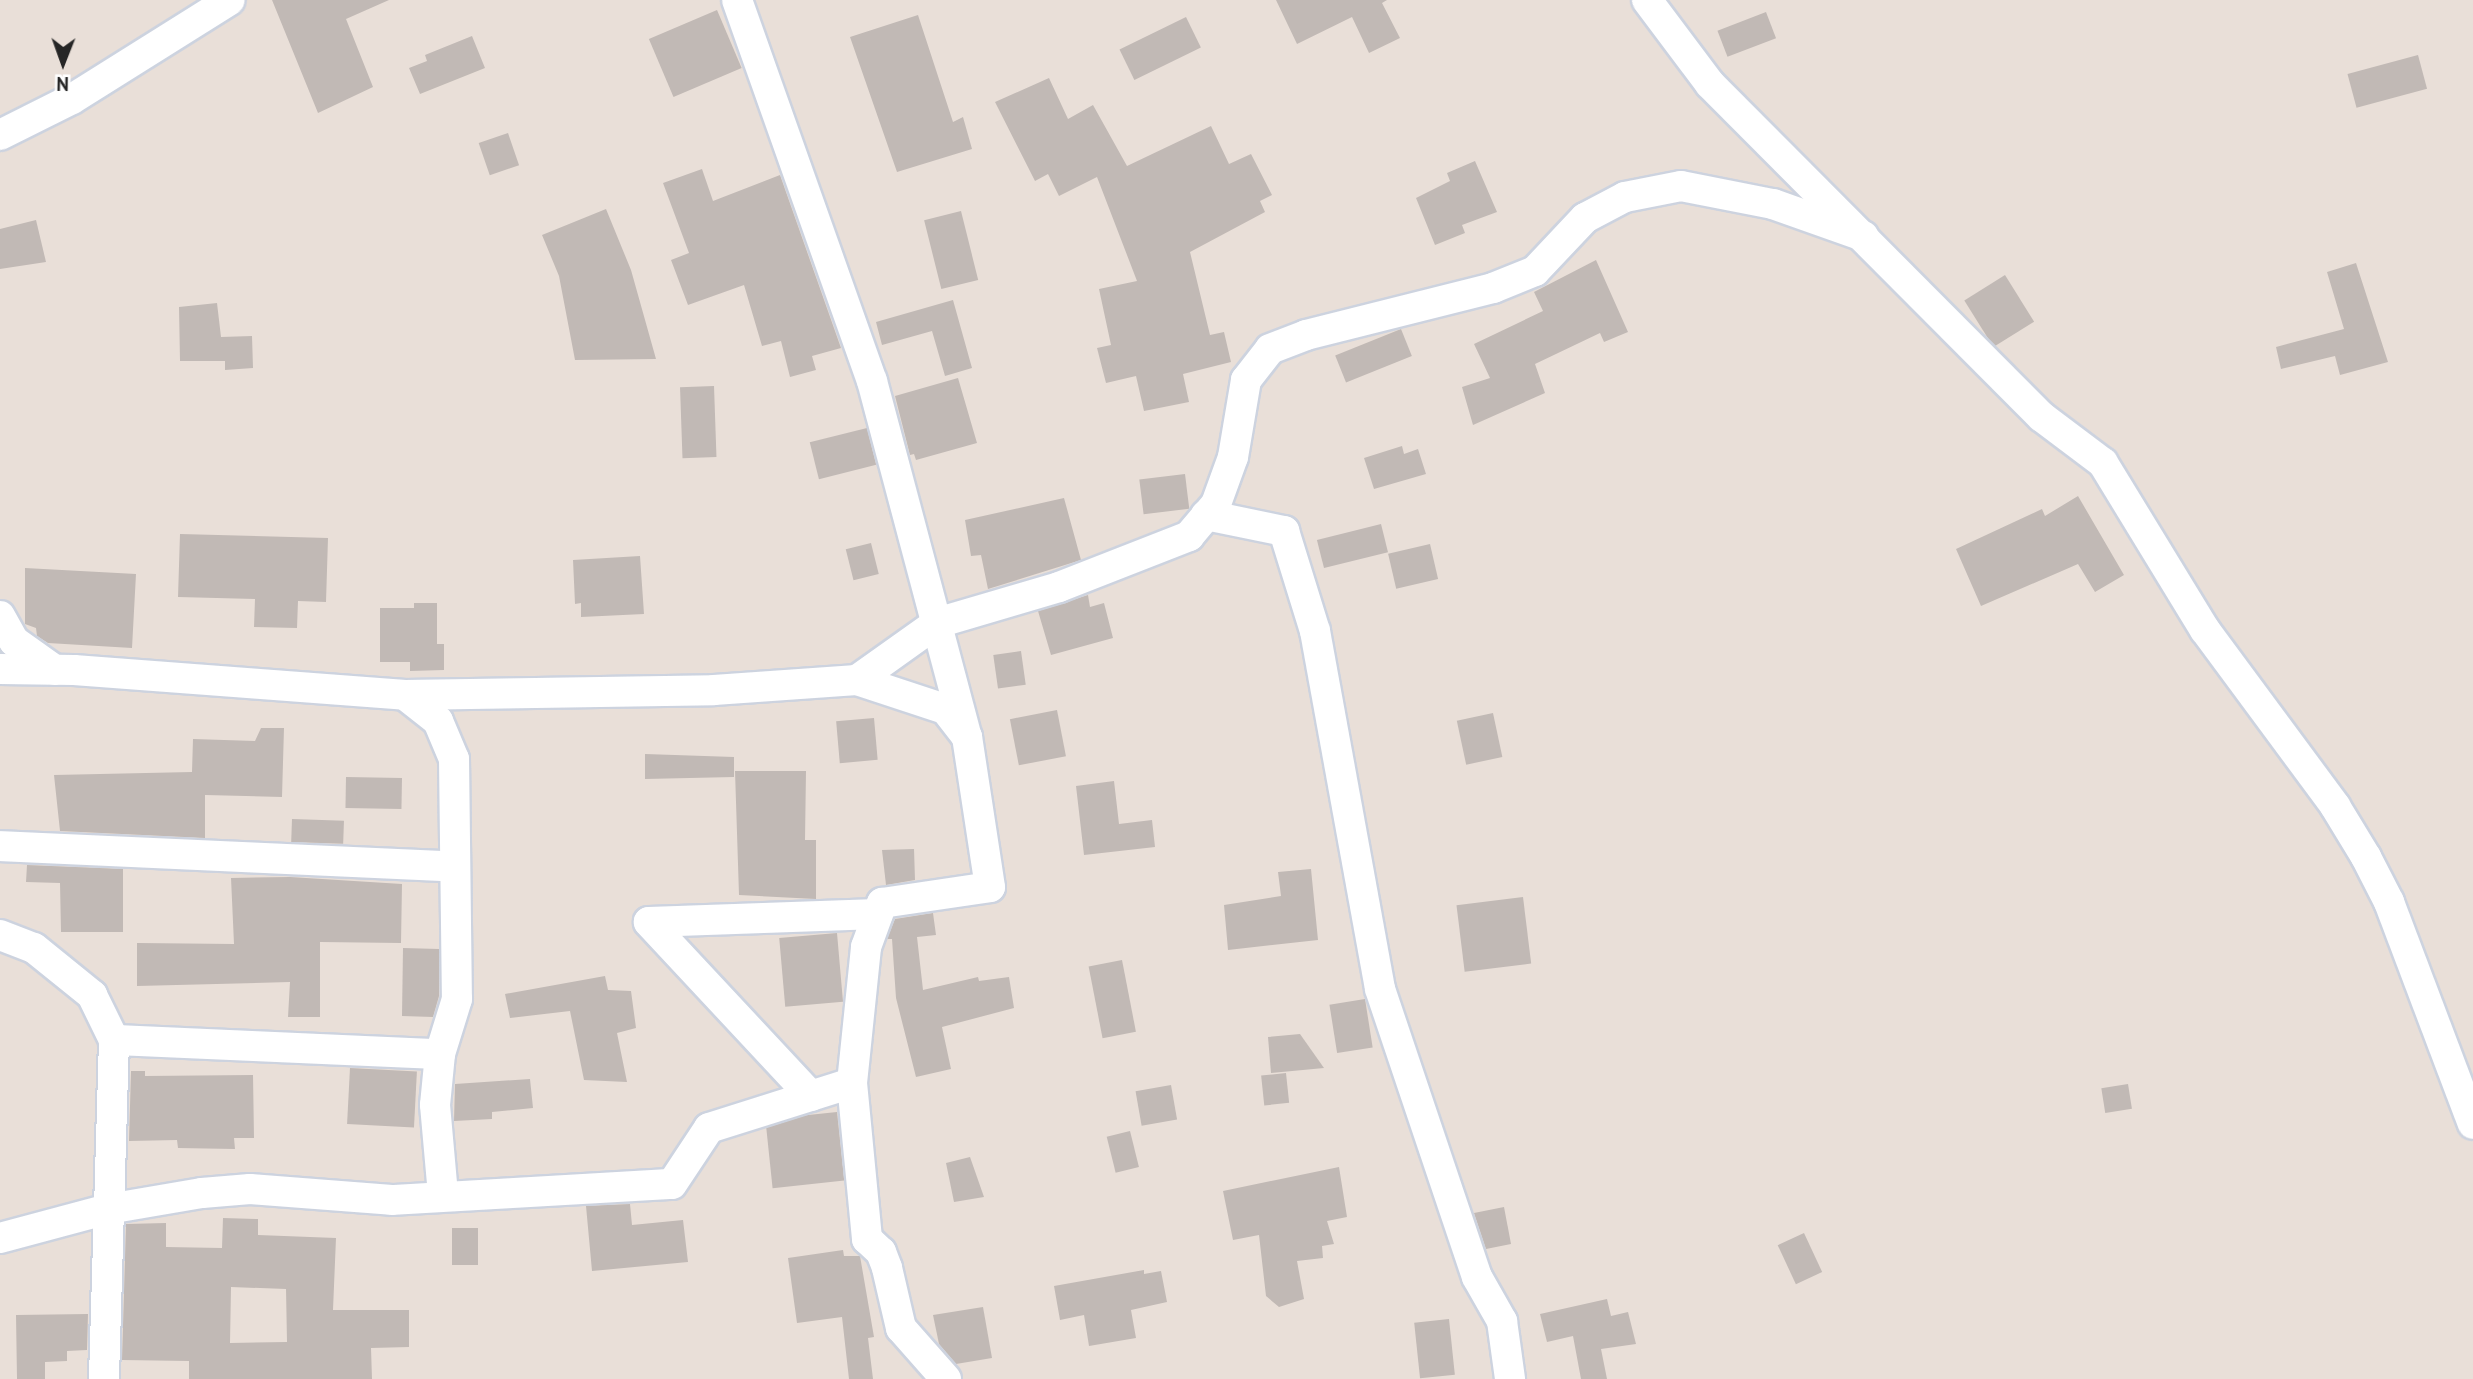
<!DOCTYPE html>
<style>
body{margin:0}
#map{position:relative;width:2473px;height:1379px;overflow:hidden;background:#e9dfd8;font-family:"PT Sans",sans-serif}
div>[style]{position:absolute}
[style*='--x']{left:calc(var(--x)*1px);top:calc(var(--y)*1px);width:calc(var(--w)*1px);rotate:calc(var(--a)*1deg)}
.building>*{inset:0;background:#c1b9b5;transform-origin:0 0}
.roads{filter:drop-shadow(2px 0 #cdd3df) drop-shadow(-2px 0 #cdd3df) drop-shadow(0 2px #cdd3df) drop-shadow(0 -2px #cdd3df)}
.street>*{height:30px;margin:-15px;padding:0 15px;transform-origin:15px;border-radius:15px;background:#fff}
span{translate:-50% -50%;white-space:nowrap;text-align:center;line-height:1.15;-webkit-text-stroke:5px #fff;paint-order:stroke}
.north{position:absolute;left:28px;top:28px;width:70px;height:70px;-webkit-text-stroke:5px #fff;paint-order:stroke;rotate:181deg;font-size:19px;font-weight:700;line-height:28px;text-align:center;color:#262626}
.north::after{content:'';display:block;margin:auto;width:24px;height:32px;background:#262626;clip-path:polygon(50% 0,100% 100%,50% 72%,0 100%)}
</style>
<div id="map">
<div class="building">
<i style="clip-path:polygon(272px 0,389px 0,346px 19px,373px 87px,318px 113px)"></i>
<i style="clip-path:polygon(1276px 0,1387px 0,1382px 3px,1400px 38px,1369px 53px,1352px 17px,1297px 44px)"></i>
<i style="left:717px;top:10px;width:63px;height:74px;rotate:67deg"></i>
<i style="left:1766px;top:12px;width:28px;height:52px;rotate:69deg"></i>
<i style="clip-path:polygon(918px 15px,953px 122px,963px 117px,972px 149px,897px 172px,850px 37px)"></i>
<i style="left:1186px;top:17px;width:34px;height:74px;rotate:64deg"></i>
<i style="clip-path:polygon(472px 36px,485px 68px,420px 94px,409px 68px,427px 61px,425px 55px)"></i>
<i style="left:2418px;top:55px;width:35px;height:73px;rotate:75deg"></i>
<i style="clip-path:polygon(1049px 78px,1068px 119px,1093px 105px,1127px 166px,1211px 126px,1229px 164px,1251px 154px,1272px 195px,1260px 201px,1265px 212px,1190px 252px,1210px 335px,1224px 332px,1231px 362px,1183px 374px,1189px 402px,1144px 411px,1136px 376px,1106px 383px,1097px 348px,1111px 345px,1099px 289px,1137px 281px,1097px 177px,1059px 196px,1048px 174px,1035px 181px,995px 102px)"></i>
<i style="left:508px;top:133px;width:34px;height:31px;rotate:71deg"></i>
<i style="clip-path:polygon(1475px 161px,1497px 212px,1462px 225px,1465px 233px,1435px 245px,1416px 198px,1450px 181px,1447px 173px)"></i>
<i style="clip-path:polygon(702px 169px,713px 201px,780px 175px,841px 348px,812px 356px,816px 370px,790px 377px,781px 341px,762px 346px,744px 285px,688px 305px,671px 260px,689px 253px,663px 183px)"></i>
<i style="clip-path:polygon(606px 209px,631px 270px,656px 359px,575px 360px,559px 276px,542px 235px)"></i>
<i style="left:961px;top:211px;width:71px;height:38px;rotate:76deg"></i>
<i style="clip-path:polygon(36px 220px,46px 262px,0 269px,0 229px)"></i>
<i style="clip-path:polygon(1596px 260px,1628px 332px,1604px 342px,1600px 333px,1535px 364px,1545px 393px,1473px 425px,1462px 387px,1490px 378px,1474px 344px,1543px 311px,1534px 292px)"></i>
<i style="clip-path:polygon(2356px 263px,2388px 362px,2340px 375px,2335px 356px,2281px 369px,2276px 347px,2344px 329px,2327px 272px)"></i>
<i style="left:2005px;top:275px;width:55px;height:48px;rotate:58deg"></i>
<i style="clip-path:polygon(953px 300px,972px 368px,945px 376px,932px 331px,882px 345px,876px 322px)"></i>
<i style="clip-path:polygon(217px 303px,221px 337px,252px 336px,253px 368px,225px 370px,225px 361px,180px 361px,179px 307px)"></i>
<i style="left:1401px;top:329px;width:29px;height:71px;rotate:68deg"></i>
<i style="clip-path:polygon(958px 378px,977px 443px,916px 460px,914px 454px,910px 455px,895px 396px)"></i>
<i style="left:714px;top:386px;width:71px;height:34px;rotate:88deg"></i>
<i style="left:867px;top:428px;width:38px;height:59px;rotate:76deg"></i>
<i style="clip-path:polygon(1402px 446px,1404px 454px,1418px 449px,1426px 474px,1374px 489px,1364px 458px)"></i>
<i style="left:1185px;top:474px;width:35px;height:46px;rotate:83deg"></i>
<i style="clip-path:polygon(2078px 496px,2124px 575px,2095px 592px,2078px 564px,1981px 606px,1956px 549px,2042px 509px,2045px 516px)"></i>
<i style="clip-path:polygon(1064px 498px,1081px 560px,988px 589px,981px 555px,971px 556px,965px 520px)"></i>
<i style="left:1381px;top:524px;width:29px;height:66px;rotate:76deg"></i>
<i style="clip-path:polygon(180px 534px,328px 538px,326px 602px,298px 601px,297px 628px,254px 627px,255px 599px,178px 597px)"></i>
<i style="left:871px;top:543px;width:32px;height:26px;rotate:76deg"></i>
<i style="left:1430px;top:544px;width:36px;height:43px;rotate:77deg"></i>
<i style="clip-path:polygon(640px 556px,644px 614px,581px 617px,581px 603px,575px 604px,573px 560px)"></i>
<i style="clip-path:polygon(25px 568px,136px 574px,132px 648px,48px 643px,37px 636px,36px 628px,25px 624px)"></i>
<i style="clip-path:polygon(1088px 595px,1090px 607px,1104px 603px,1113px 638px,1051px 655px,1038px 611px)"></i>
<i style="clip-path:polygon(414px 603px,437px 603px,437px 644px,444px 644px,444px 670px,410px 671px,410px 662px,380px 662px,380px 608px,414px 608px)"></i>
<i style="left:1021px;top:651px;width:34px;height:28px;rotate:82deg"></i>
<i style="left:1057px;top:710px;width:47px;height:48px;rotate:79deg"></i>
<i style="left:1493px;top:713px;width:45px;height:37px;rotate:78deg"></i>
<i style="left:874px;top:718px;width:42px;height:38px;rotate:85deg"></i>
<i style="clip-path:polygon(261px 728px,284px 728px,282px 797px,205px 795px,205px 838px,60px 831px,54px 775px,192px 772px,193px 739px,255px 741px)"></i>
<i style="clip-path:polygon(645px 754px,734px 757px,734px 777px,645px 779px)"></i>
<i style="clip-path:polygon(735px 771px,806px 771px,805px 840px,816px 840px,816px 899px,739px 895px)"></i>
<i style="left:346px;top:777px;width:56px;height:31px;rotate:1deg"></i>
<i style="clip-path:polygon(1114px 781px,1119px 824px,1152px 820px,1155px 847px,1084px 855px,1076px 786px)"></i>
<i style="left:292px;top:819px;width:52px;height:23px;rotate:2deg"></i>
<i style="clip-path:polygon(914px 849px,915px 880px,886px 885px,882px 850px)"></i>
<i style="clip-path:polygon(27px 865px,123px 869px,123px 932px,61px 932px,60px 883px,26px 882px)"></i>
<i style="clip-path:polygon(1311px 869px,1318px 940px,1228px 950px,1224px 905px,1281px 896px,1278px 872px)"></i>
<i style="clip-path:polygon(290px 877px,402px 884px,401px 943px,320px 942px,320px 1017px,288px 1017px,290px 982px,137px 986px,137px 943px,234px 944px,231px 878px)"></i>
<i style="left:1523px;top:897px;width:67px;height:67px;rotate:83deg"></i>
<i style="clip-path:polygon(933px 913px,936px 935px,917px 937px,923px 990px,978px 977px,979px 981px,1009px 977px,1014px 1008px,942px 1027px,951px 1069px,916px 1077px,896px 998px,892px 939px,887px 939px,895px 919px)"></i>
<i style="left:837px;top:933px;width:69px;height:58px;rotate:85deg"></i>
<i style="clip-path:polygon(403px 948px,439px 949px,439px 996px,433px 1017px,402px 1016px)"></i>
<i style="left:1122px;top:960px;width:73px;height:34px;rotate:79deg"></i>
<i style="clip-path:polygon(605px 976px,608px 990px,631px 991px,636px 1028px,617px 1033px,627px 1082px,584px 1080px,570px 1011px,510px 1018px,505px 994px)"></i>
<i style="left:1365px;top:999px;width:49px;height:36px;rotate:81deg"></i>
<i style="clip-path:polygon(1300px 1034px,1324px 1068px,1271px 1073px,1268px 1037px)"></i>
<i style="left:350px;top:1068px;width:67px;height:56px;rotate:3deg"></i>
<i style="clip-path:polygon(131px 1071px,145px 1071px,145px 1076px,253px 1075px,254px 1138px,234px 1138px,235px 1149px,178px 1148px,177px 1140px,129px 1141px)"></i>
<i style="left:1286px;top:1073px;width:30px;height:25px;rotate:84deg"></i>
<i style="clip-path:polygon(530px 1079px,533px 1108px,492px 1112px,492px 1119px,454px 1121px,455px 1084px)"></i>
<i style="left:2128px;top:1084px;width:25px;height:27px;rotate:81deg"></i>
<i style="left:1171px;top:1085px;width:35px;height:36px;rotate:80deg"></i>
<i style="left:837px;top:1112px;width:69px;height:72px;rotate:84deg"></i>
<i style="left:1130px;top:1131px;width:37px;height:24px;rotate:76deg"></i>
<i style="clip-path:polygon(970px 1157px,984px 1197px,954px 1202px,946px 1163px)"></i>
<i style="clip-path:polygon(1339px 1167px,1347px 1217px,1327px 1221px,1334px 1244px,1322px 1246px,1323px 1258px,1297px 1261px,1304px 1299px,1279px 1307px,1266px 1296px,1259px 1235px,1233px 1240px,1223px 1191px)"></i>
<i style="clip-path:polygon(630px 1204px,632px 1225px,683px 1220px,688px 1262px,592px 1271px,586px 1206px)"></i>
<i style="clip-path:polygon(1504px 1207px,1511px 1244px,1486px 1249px,1474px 1213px)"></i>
<i style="clip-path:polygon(evenodd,223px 1218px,258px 1219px,258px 1235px,336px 1238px,333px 1310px,409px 1310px,409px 1347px,371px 1348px,372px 1379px,189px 1379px,189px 1361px,122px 1360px,126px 1224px,166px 1223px,166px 1247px,222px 1248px,223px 1218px,231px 1287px,286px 1289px,287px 1342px,230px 1343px,231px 1287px)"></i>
<i style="left:452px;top:1228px;width:26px;height:37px"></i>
<i style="left:1804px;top:1233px;width:43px;height:29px;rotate:65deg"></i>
<i style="clip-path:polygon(843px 1250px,844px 1256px,860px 1256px,874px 1337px,868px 1338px,873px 1379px,849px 1379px,842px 1317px,797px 1323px,788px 1258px)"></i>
<i style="clip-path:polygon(1144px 1270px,1144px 1274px,1161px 1271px,1167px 1302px,1131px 1310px,1136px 1338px,1089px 1346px,1084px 1315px,1060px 1320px,1054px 1286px)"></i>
<i style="clip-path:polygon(1607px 1299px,1611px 1316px,1628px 1312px,1636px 1344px,1601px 1349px,1607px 1379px,1581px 1379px,1573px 1336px,1547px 1342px,1540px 1314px)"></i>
<i style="clip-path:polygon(983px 1307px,992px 1358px,956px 1364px,939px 1344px,933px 1315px)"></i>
<i style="clip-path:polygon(88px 1314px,87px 1350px,67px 1351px,67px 1361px,45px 1362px,45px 1379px,17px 1379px,16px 1315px)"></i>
<i style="left:1449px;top:1319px;width:56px;height:35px;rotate:84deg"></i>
</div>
<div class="roads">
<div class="street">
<i style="--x:737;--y:0;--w:404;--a:70.5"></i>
<i style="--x:872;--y:381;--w:368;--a:75.1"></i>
<i style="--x:1647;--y:0;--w:105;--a:53.1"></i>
<i style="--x:1710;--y:84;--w:470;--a:45.1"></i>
<i style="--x:2042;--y:417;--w:76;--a:37"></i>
<i style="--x:2103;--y:463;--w:196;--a:58.6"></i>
<i style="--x:2205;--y:630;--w:219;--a:53.5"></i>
<i style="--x:2335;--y:806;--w:60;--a:58.7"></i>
<i style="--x:2366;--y:857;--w:51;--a:62.9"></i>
<i style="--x:2389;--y:902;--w:237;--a:69.3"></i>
<i style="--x:0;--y:135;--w:80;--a:-26.6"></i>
<i style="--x:72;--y:99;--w:186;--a:-32.1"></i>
<i style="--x:1206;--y:515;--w:80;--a:11.6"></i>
<i style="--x:1284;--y:531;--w:105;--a:72.8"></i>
<i style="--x:1315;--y:631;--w:364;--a:79.7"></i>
<i style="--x:1380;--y:989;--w:304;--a:71.4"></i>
<i style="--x:1477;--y:1277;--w:51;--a:60.4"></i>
<i style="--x:1502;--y:1321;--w:59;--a:82.1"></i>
<i style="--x:0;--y:616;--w:29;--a:61"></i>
<i style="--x:14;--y:641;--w:50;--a:35.3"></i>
<i style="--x:0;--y:669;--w:74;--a:0.8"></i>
<i style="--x:74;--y:670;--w:332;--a:4.3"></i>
<i style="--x:405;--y:695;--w:42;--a:38.2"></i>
<i style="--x:438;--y:721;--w:41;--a:67.2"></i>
<i style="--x:454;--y:759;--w:240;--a:89.3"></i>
<i style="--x:457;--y:999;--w:58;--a:107.2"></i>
<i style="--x:440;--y:1054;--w:51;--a:95.6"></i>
<i style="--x:435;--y:1105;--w:90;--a:84.9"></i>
<i style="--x:405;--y:695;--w:309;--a:-0.9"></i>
<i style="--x:714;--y:690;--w:143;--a:-4"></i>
<i style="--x:857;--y:680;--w:98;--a:-35.5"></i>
<i style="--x:937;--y:623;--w:127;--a:-16.4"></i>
<i style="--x:1059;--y:587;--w:140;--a:-21.4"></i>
<i style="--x:1189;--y:536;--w:42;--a:-49.8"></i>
<i style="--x:1216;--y:504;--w:50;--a:-70.1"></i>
<i style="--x:1233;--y:457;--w:78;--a:-80.4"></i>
<i style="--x:1246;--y:380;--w:39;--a:-52"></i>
<i style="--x:1270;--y:349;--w:39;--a:-21"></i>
<i style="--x:1306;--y:335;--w:193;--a:-14.1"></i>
<i style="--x:1493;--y:288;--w:45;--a:-22"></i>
<i style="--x:1535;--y:271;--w:73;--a:-46.7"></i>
<i style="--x:1585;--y:218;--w:45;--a:-27.7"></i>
<i style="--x:1625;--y:197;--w:57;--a:-11.1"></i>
<i style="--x:1681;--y:186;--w:94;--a:11.1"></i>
<i style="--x:1773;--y:204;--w:96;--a:19.6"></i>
<i style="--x:0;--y:846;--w:455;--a:2.6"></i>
<i style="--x:0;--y:935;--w:36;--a:21"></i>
<i style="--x:34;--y:948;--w:75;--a:39"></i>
<i style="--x:92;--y:995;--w:50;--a:63.9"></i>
<i style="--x:114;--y:1040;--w:339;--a:91.7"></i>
<i style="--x:114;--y:1040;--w:326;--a:2.5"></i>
<i style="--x:852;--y:1083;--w:137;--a:-84.1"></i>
<i style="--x:866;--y:947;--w:47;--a:-70"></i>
<i style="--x:882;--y:903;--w:109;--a:-8.4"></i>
<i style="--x:990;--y:887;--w:152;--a:-98.7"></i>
<i style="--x:967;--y:737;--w:36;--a:-128"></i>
<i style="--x:945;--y:709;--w:93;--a:-161.8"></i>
<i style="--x:811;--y:1096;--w:238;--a:-133"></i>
<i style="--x:649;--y:922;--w:229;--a:-2"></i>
<i style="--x:0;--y:1238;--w:112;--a:-15"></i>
<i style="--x:108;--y:1209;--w:95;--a:-9.7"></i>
<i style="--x:202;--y:1193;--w:48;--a:-4.8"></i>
<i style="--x:250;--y:1189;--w:142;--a:4.4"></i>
<i style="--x:392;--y:1200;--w:280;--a:-3.3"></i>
<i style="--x:672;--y:1184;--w:67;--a:-56.5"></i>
<i style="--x:709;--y:1128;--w:150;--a:-17.5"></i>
<i style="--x:852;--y:1083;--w:157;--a:84.5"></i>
<i style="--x:867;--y:1239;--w:19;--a:43"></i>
<i style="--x:881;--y:1252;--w:17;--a:69"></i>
<i style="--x:887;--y:1268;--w:62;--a:76.9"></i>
<i style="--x:901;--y:1328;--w:68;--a:48.6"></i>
</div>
</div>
<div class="north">N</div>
</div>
